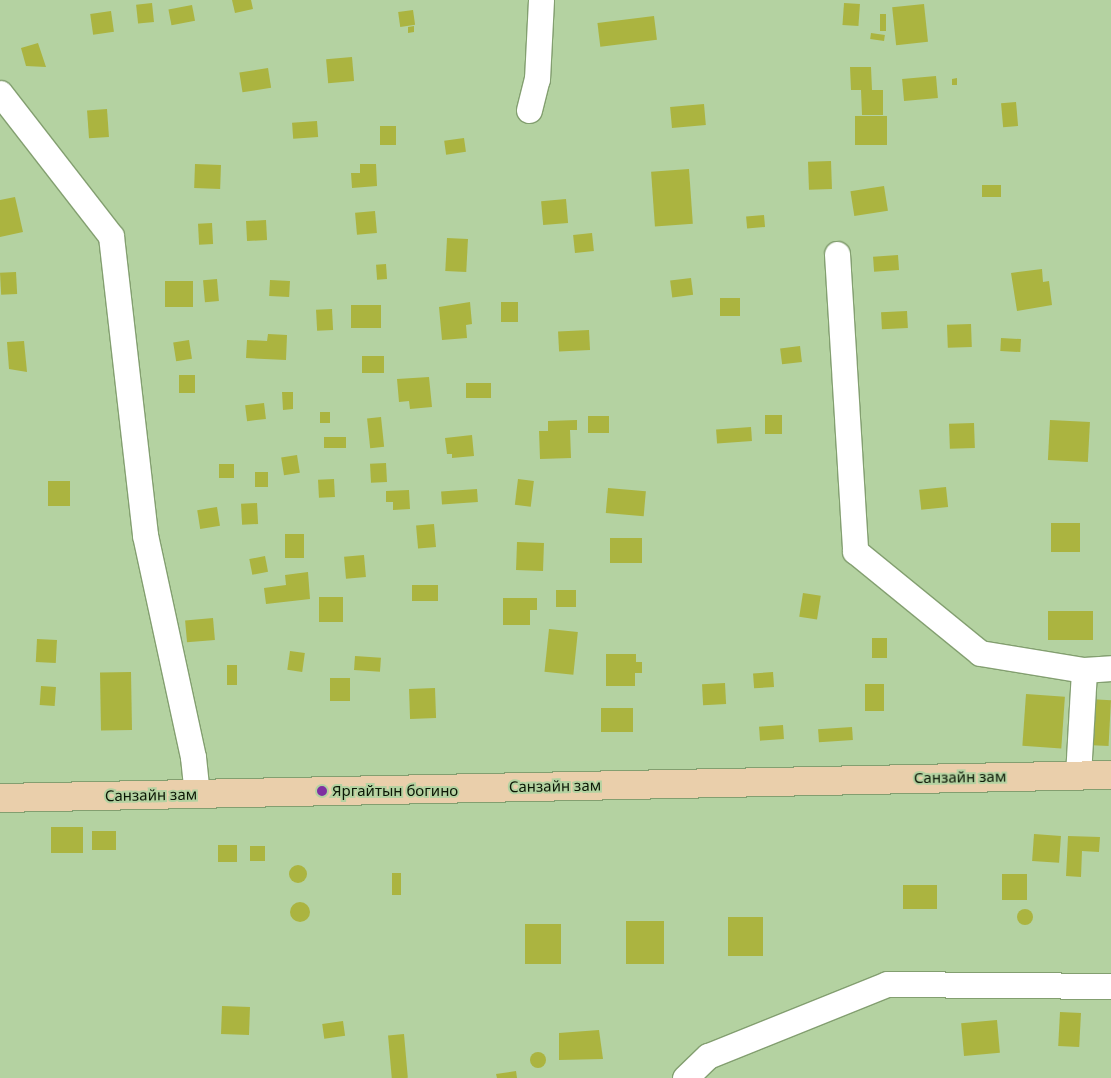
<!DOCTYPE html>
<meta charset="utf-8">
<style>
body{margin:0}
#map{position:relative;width:1111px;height:1078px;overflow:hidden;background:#b4d2a1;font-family:"Noto Sans",sans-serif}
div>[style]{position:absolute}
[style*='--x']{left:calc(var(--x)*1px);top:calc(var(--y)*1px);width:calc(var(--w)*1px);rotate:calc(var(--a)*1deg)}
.building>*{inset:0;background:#abb440;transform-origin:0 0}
.round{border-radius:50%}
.roads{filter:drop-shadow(1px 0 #839f70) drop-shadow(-1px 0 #839f70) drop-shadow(0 1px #839f70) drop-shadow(0 -1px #839f70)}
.minor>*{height:25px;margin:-12.5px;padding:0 12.5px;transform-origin:12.5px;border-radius:12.5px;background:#fff}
.major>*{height:28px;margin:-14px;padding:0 14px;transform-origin:14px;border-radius:14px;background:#eacfab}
.dots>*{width:14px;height:14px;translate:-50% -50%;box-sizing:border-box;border:2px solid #b4d2a1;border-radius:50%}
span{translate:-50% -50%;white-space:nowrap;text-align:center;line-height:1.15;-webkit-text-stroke:4px #b4d2a1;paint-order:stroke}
.street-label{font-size:15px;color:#0c1705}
.poi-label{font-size:15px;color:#0c1705}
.left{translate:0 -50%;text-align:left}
</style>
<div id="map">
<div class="building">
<i style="clip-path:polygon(232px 0,251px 0,253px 9px,235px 13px)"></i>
<i style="left:152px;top:3px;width:19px;height:16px;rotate:84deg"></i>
<i style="left:844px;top:3px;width:16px;height:22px;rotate:4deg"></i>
<i style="left:924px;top:4px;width:38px;height:32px;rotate:84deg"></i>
<i style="left:192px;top:5px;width:16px;height:24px;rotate:79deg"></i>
<i style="left:413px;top:10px;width:15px;height:15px;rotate:82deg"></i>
<i style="left:111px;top:11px;width:21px;height:21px;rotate:82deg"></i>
<i style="left:880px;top:14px;width:6px;height:17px"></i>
<i style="left:654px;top:16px;width:24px;height:57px;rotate:83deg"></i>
<i style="clip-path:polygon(414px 26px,414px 32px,408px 33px,408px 27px)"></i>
<i style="left:871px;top:33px;width:14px;height:6px;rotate:8deg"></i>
<i style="clip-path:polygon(38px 43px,46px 67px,26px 66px,21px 48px)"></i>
<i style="left:352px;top:57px;width:24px;height:26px;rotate:85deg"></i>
<i style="clip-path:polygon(850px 67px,871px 67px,872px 90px,883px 90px,883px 115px,862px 115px,861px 90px,851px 90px)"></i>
<i style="left:268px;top:68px;width:20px;height:29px;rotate:81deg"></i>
<i style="left:936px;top:76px;width:22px;height:34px;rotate:85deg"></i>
<i style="clip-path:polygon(957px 78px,957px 85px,952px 85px,952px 79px)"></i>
<i style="left:1016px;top:102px;width:24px;height:15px;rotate:85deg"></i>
<i style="left:704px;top:104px;width:21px;height:34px;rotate:85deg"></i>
<i style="left:107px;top:109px;width:28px;height:20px;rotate:86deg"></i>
<i style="left:855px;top:116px;width:32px;height:29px"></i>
<i style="left:317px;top:121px;width:16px;height:25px;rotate:86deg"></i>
<i style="left:380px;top:126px;width:16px;height:19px"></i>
<i style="left:464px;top:138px;width:14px;height:20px;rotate:82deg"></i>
<i style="left:831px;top:161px;width:28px;height:23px;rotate:88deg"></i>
<i style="left:195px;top:164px;width:26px;height:24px;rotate:2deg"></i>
<i style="clip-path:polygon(360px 164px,376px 164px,377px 186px,352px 188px,351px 173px,360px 173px)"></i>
<i style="left:689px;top:169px;width:55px;height:38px;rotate:86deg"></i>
<i style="left:1001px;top:185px;width:12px;height:19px;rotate:90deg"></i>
<i style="left:884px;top:186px;width:25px;height:34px;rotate:81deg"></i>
<i style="clip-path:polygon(15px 197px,23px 232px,0 237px,0 200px)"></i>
<i style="left:566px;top:199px;width:24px;height:25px;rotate:85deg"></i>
<i style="left:375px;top:211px;width:22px;height:20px;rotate:85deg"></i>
<i style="left:764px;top:215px;width:12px;height:18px;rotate:85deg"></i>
<i style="left:266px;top:220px;width:20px;height:20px;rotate:87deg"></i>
<i style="left:212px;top:223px;width:21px;height:14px;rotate:87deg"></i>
<i style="left:592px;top:233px;width:18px;height:19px;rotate:84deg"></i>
<i style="left:447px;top:238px;width:21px;height:33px;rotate:3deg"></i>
<i style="left:898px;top:255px;width:15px;height:25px;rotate:86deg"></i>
<i style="left:386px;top:264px;width:15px;height:10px;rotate:86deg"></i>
<i style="clip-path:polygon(1042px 269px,1043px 282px,1049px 281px,1052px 305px,1017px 311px,1011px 273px)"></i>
<i style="left:16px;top:272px;width:22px;height:16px;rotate:87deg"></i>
<i style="left:691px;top:278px;width:17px;height:21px;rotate:83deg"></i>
<i style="left:217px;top:279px;width:22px;height:14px;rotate:85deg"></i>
<i style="left:270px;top:280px;width:20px;height:16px;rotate:3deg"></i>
<i style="left:193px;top:281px;width:26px;height:28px;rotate:90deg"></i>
<i style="left:720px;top:298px;width:20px;height:18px"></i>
<i style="clip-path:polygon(470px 302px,472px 324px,466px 325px,467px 338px,442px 340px,439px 307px)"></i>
<i style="left:501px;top:302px;width:17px;height:20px"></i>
<i style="left:351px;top:305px;width:30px;height:23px"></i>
<i style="left:332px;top:309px;width:21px;height:16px;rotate:87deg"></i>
<i style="left:907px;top:311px;width:17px;height:26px;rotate:87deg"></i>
<i style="left:971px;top:324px;width:23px;height:24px;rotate:88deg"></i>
<i style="left:589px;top:330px;width:20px;height:31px;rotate:87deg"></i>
<i style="clip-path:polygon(268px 334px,287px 335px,286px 360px,246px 358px,247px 340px,267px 341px)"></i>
<i style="left:1001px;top:338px;width:20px;height:13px;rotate:3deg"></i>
<i style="left:189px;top:340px;width:19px;height:16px;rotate:81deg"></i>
<i style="clip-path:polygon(24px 341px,27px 372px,9px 369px,7px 342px)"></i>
<i style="left:800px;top:346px;width:16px;height:20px;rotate:83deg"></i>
<i style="left:384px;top:356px;width:17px;height:22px;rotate:90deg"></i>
<i style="left:179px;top:375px;width:16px;height:18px"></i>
<i style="clip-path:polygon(429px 377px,432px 407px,410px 409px,409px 401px,399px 402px,397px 379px)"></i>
<i style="left:491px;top:383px;width:15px;height:25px;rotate:90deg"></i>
<i style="clip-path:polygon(282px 392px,293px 392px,293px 409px,283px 410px)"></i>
<i style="left:264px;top:403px;width:16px;height:19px;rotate:83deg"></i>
<i style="left:320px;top:412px;width:10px;height:11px"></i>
<i style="left:765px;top:415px;width:17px;height:19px"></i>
<i style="left:588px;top:416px;width:21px;height:17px"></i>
<i style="left:381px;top:417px;width:30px;height:14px;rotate:84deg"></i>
<i style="clip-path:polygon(577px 420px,577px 430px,570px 430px,571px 458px,540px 459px,539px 431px,548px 431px,548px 421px)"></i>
<i style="left:1050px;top:420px;width:40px;height:40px;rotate:3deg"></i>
<i style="left:974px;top:423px;width:25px;height:25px;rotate:88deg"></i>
<i style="left:751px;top:427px;width:14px;height:35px;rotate:86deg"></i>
<i style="clip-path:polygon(472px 435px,474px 456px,452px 458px,452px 454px,447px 454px,445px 438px)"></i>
<i style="left:324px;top:437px;width:22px;height:11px"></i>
<i style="left:297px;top:455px;width:18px;height:16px;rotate:81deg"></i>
<i style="left:386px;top:463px;width:19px;height:16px;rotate:87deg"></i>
<i style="left:219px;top:464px;width:15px;height:14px"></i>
<i style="left:255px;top:472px;width:13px;height:15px"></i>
<i style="left:334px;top:479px;width:18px;height:16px;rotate:87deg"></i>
<i style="left:518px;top:479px;width:16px;height:26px;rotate:7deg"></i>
<i style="left:48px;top:481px;width:22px;height:25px"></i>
<i style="left:946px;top:487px;width:20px;height:27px;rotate:84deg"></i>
<i style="left:608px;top:488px;width:38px;height:25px;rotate:5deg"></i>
<i style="left:477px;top:489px;width:13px;height:36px;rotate:86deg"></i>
<i style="clip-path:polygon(409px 490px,410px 509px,393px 510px,393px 502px,386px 502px,386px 491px)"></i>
<i style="left:257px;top:503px;width:21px;height:16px;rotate:87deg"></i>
<i style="left:217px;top:507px;width:19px;height:20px;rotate:81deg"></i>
<i style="left:1051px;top:523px;width:29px;height:29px"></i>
<i style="left:434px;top:524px;width:23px;height:18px;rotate:85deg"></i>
<i style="left:285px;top:534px;width:19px;height:24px"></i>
<i style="left:610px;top:538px;width:32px;height:25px"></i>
<i style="left:517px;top:542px;width:27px;height:28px;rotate:2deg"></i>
<i style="left:364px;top:555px;width:22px;height:20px;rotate:85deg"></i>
<i style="left:265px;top:556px;width:16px;height:16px;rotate:79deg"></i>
<i style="clip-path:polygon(308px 572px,310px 599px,266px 604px,264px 588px,286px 585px,285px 575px)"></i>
<i style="left:412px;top:585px;width:26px;height:16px"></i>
<i style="left:556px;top:590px;width:20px;height:17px"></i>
<i style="left:803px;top:593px;width:18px;height:24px;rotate:9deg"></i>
<i style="left:343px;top:597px;width:25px;height:24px;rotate:90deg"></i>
<i style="clip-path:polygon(503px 598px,537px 598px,537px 610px,530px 610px,530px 625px,503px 625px)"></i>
<i style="left:1048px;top:611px;width:45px;height:29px"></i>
<i style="left:213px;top:618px;width:22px;height:28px;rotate:85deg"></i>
<i style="left:549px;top:629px;width:29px;height:43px;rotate:6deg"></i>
<i style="left:872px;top:638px;width:15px;height:20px"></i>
<i style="left:37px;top:639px;width:20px;height:23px;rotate:3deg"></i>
<i style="left:290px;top:651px;width:15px;height:19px;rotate:8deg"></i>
<i style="clip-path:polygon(606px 654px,636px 654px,636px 662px,642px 662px,642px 673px,635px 673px,635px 686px,606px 686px)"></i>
<i style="left:355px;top:656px;width:26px;height:14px;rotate:4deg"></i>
<i style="left:227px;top:665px;width:10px;height:20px"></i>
<i style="left:131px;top:672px;width:58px;height:31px;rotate:89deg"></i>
<i style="left:773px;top:672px;width:15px;height:20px;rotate:86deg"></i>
<i style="left:330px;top:678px;width:20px;height:23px"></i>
<i style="left:725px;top:683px;width:21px;height:23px;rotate:87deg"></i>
<i style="left:865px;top:684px;width:19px;height:27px"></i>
<i style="left:41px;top:686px;width:15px;height:19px;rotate:4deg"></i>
<i style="left:435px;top:688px;width:30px;height:26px;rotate:88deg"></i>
<i style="left:1026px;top:694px;width:39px;height:52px;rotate:4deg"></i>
<i style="left:1089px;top:699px;width:22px;height:46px;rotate:3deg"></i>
<i style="left:633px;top:708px;width:24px;height:32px;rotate:90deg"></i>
<i style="left:783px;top:725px;width:14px;height:24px;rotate:86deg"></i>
<i style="left:852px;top:727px;width:13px;height:34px;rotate:86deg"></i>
<i style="left:51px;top:827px;width:32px;height:26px"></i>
<i style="left:92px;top:831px;width:24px;height:19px"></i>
<i style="left:1034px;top:834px;width:27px;height:27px;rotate:4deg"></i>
<i style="clip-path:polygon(1068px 836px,1100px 837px,1099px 852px,1082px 851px,1081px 877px,1066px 876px)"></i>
<i style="left:218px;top:845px;width:19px;height:17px"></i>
<i style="left:250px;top:846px;width:15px;height:15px"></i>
<i class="round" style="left:289px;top:865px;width:18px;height:18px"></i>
<i style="left:392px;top:873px;width:9px;height:22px"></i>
<i style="left:1002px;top:874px;width:25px;height:26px"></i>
<i style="left:903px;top:885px;width:34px;height:24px"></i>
<i class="round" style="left:290px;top:902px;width:20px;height:20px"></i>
<i class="round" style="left:1017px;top:909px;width:16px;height:16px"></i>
<i style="left:728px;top:917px;width:35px;height:39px"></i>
<i style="left:664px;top:921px;width:43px;height:38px;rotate:90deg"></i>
<i style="left:525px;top:924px;width:36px;height:40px"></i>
<i style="left:222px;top:1006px;width:28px;height:28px;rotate:2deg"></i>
<i style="left:1060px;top:1012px;width:21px;height:34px;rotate:3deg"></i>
<i style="left:997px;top:1020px;width:33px;height:36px;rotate:85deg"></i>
<i style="left:343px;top:1021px;width:15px;height:21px;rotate:82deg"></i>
<i style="clip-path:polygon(599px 1030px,603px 1059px,559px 1060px,559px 1033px)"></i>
<i style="left:404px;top:1034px;width:44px;height:16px;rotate:85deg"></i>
<i class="round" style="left:530px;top:1052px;width:16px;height:16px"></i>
<i style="clip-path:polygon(516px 1071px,517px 1078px,497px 1078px,496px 1074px)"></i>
</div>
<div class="roads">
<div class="minor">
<i style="--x:0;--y:93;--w:181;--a:52.2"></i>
<i style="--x:111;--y:236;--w:301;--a:83.5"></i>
<i style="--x:145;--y:535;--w:227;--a:77.8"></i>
<i style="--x:193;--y:757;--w:37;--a:84"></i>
<i style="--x:529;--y:110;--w:32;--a:-76"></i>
<i style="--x:537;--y:79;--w:79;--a:-87.1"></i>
<i style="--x:837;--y:254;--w:298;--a:86.5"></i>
<i style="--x:855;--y:551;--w:161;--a:39.2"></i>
<i style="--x:980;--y:653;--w:105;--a:9.3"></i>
<i style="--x:1084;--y:670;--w:27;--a:-4"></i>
<i style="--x:1078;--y:775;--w:105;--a:-86.7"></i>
<i style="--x:685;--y:1078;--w:32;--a:-44"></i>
<i style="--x:708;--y:1056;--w:193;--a:-21.9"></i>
<i style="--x:887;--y:984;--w:224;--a:0.5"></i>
</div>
<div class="major">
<i style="--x:0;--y:798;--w:1111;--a:-1.19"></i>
</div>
</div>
<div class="dots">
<i style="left:322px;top:791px;background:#7f30a1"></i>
</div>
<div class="street-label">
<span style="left:960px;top:777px;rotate:-1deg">Санзайн зам</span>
<span style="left:555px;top:786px;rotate:-1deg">Санзайн зам</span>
<span style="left:151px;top:795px;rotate:-1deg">Санзайн зам</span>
</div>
<div class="poi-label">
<span class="left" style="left:332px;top:791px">Яргайтын богино</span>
</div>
</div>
